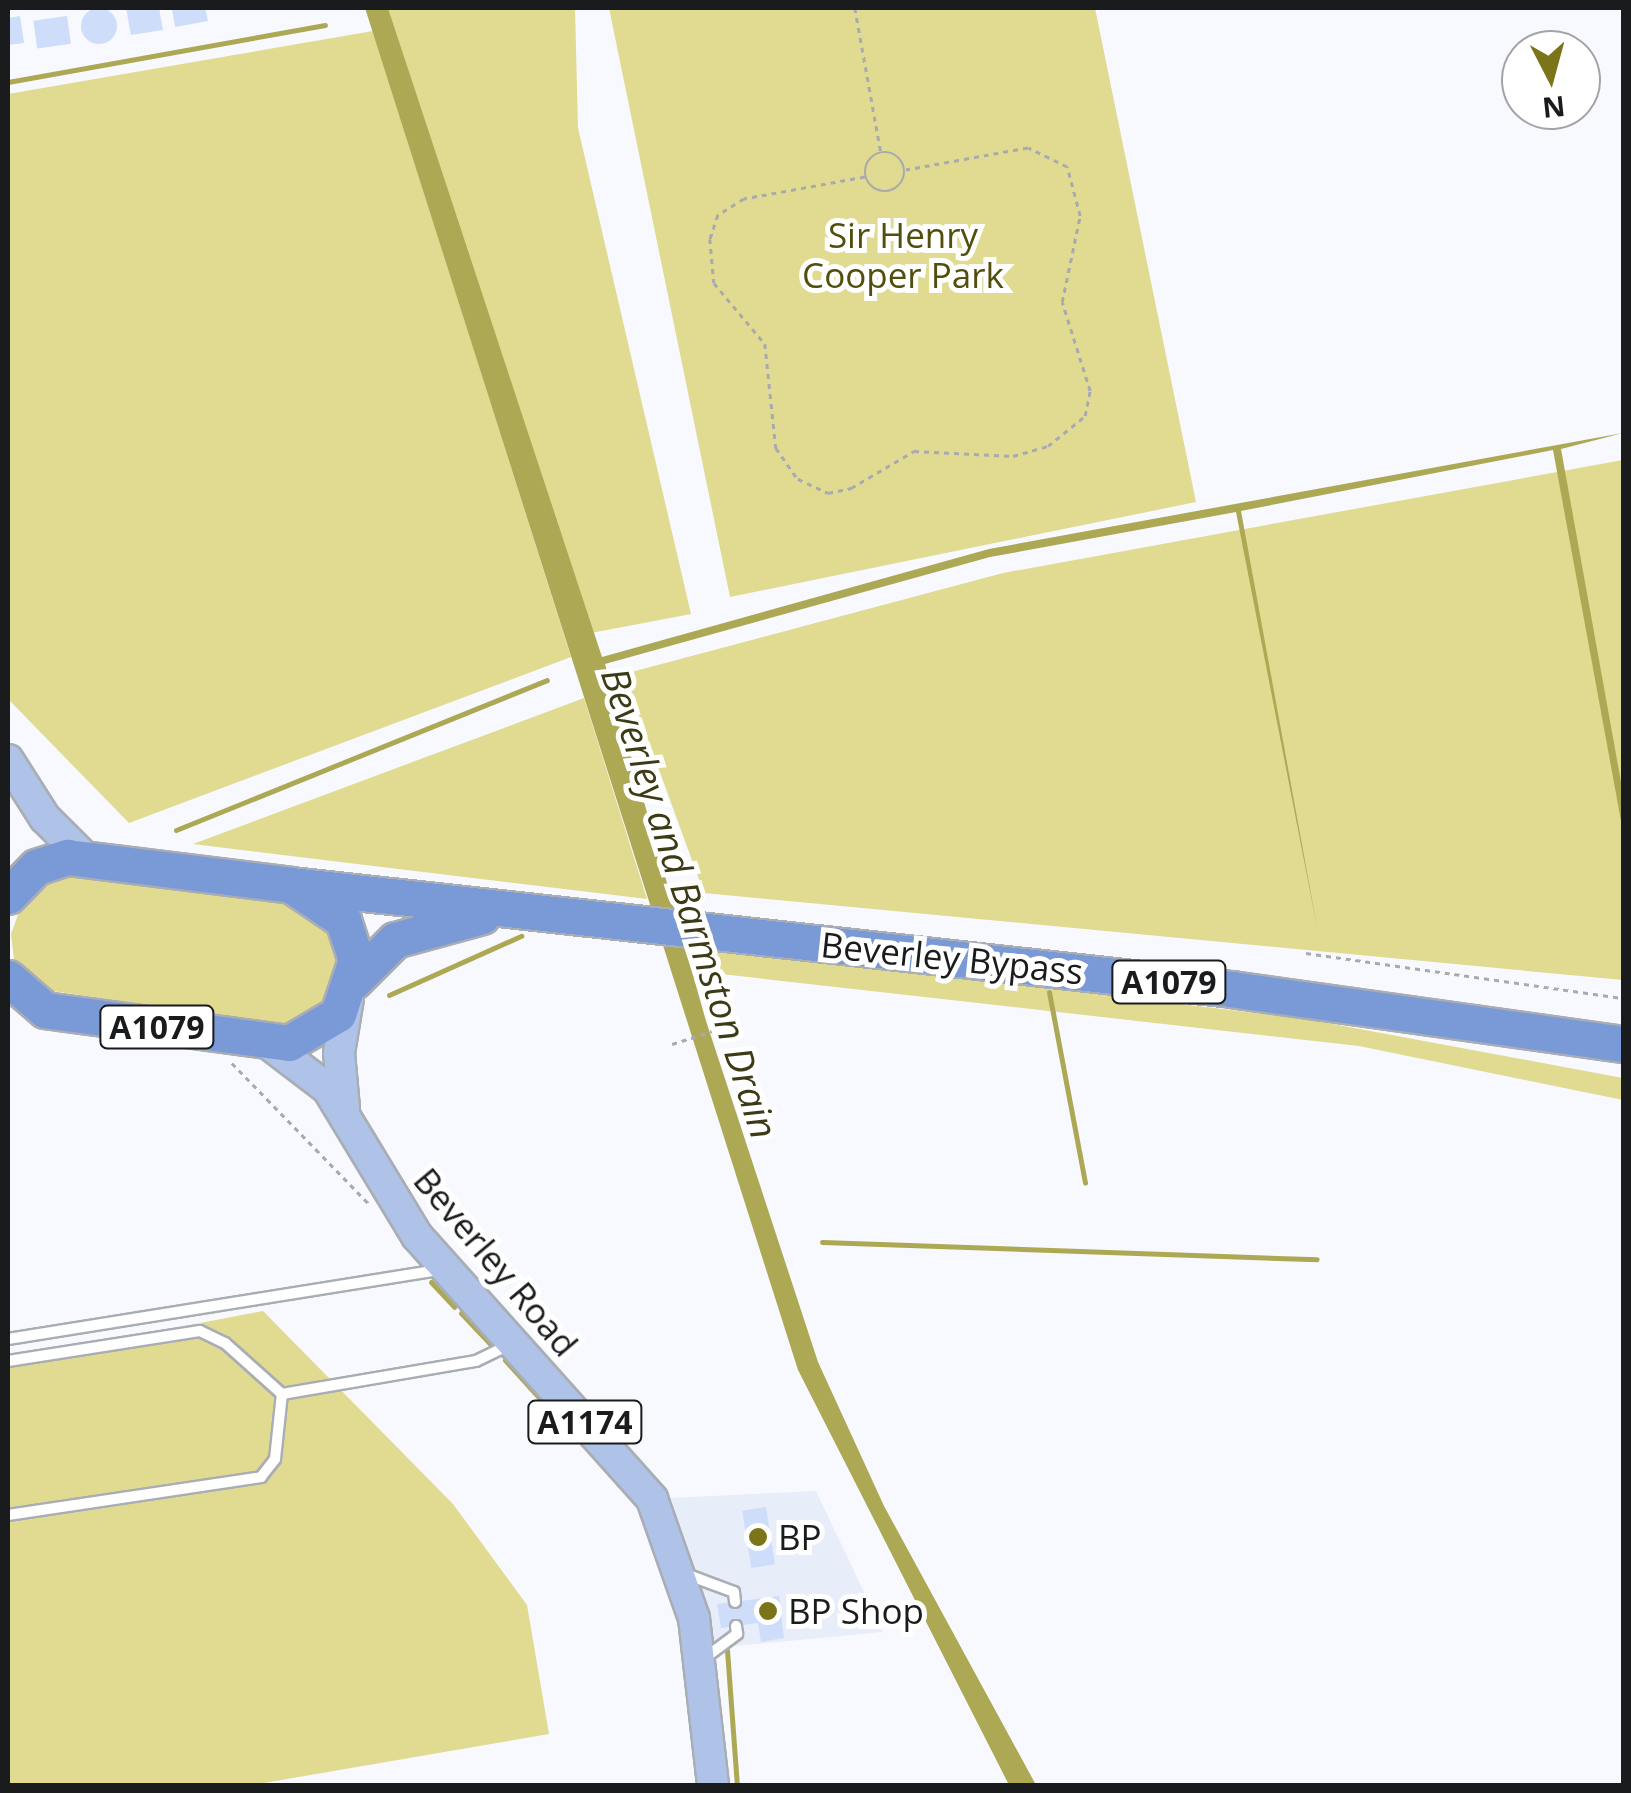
<!DOCTYPE html>
<style>
body{margin:0}
#map{position:relative;width:1631px;height:1793px;overflow:hidden;background:#f7f9fe;font-family:"Open Sans",sans-serif}
div>[style]{position:absolute}
[style*='--x']{left:calc(var(--x)*1px);top:calc(var(--y)*1px);width:calc(var(--w)*1px);rotate:calc(var(--a)*1deg)}
.built>*{inset:0;background:#e7eef9}
.green>*{inset:0;background:#e0db91}
.water>*{inset:0;background:#ada854}
.stream>*{height:5px;margin:-2.5px;padding:0 2.5px;transform-origin:2.5px;border-radius:2.5px;background:#ada854}
.building>*{inset:0;background:#ceddfa;transform-origin:0 0}
.round{border-radius:50%}
.path>*{height:2.5px;margin-top:-1.25px;transform-origin:0;background:repeating-linear-gradient(90deg,#a8aaae 0 5px,transparent 0 10px)}
.path>.ring{margin:-1.25px;padding:0;box-sizing:content-box;background:none;border:2.5px solid #a8aaae;border-radius:50%}
.roads{filter:drop-shadow(2px 0 #a9adb4) drop-shadow(-2px 0 #a9adb4) drop-shadow(0 2px #a9adb4) drop-shadow(0 -2px #a9adb4)}
.lane>*{height:10px;margin:-5px;padding:0 5px;transform-origin:5px;border-radius:5px;background:#fff}
.primary>*{height:30px;margin:-15px;padding:0 15px;transform-origin:15px;border-radius:15px;background:#afc2e7}
.highway>*{height:35px;margin:-17.5px;padding:0 17.5px;transform-origin:17.5px;border-radius:17.5px;background:#7999d7}
.dots>*{width:28px;height:28px;translate:-50% -50%;box-sizing:border-box;border:5px solid #fff;border-radius:50%}
span{translate:-50% -50%;white-space:nowrap;text-align:center;line-height:1.15;-webkit-text-stroke:10px #fff;paint-order:stroke}
.shield-label span{padding:2px 8px;background:#fff;border:2px solid;border-radius:8px;-webkit-text-stroke-width:0}
.shield-label{font-size:32px;color:#191b1d;font-weight:700}
.park-label{font-size:35px;color:#524e0c}
.street-label{font-size:35px;color:#191b1d}
.poi-label{font-size:35px;color:#191b1d}
.left{translate:0 -50%;text-align:left}
.water-label{font-size:38px;color:#3d3a16;font-style:italic}
.frame{position:absolute;inset:0;border:10px solid #191b1d;pointer-events:none}
.north{position:absolute;left:1501px;top:30px;width:100px;height:100px;box-sizing:border-box;background:#fff;border:2px solid #a3a4a5;border-radius:50%;rotate:174deg;font-size:28px;font-weight:700;line-height:40px;text-align:center;color:#191b1d}
.north::after{content:'';display:block;margin:auto;width:35px;height:45px;background:#7b7418;clip-path:polygon(50% 0,100% 100%,50% 72%,0 100%)}
</style>
<div id="map">
<div class="built">
<i style="clip-path:polygon(816px 1491px,883px 1632px,713px 1648px,670px 1498px)"></i>
</div>
<div class="green">
<i style="clip-path:polygon(388px 8px,575px 8px,578px 128px,691px 614px,591px 633px)"></i>
<i style="clip-path:polygon(609px 8px,1095px 8px,1196px 502px,730px 597px)"></i>
<i style="clip-path:polygon(373px 31px,571px 657px,129px 823px,8px 699px,8px 94px)"></i>
<i style="clip-path:polygon(1623px 460px,1623px 980px,704px 893px,624px 674px,1003px 573px)"></i>
<i style="clip-path:polygon(584px 698px,647px 899px,193px 844px)"></i>
<i style="clip-path:polygon(57px 872px,299px 905px,338px 942px,338px 993px,288px 1026px,53px 991px,14px 960px,11px 934px,28px 887px)"></i>
<i style="clip-path:polygon(700px 946px,1306px 1019px,1623px 1078px,1623px 1100px,1359px 1046px,712px 973px)"></i>
<i style="clip-path:polygon(263px 1311px,453px 1504px,527px 1605px,549px 1734px,252px 1785px,8px 1786px,8px 1360px)"></i>
</div>
<div class="water">
<i style="clip-path:polygon(365px 8px,388px 8px,602px 657px,989px 549px,1623px 433px,1561px 449px,1623px 793px,1623px 832px,1553px 450px,1241px 511px,1318px 932px,1236px 512px,990px 557px,605px 664px,706px 1021px,818px 1362px,884px 1506px,1036px 1785px,1009px 1785px,798px 1370px)"></i>
</div>
<div class="stream">
<i style="--x:8;--y:82;--w:322;--a:-10.2"></i>
<i style="--x:176;--y:830;--w:400;--a:-22"></i>
<i style="--x:1049;--y:992;--w:194;--a:79.3"></i>
<i style="--x:389;--y:995;--w:145;--a:-24.1"></i>
<i style="--x:822;--y:1242;--w:495;--a:2"></i>
<i style="--x:431;--y:1282;--w:34;--a:47"></i>
<i style="--x:461;--y:1313;--w:50;--a:46.6"></i>
<i style="--x:505;--y:1360;--w:73;--a:47.8"></i>
<i style="--x:558;--y:1417;--w:23;--a:47"></i>
<i style="--x:727;--y:1650;--w:136;--a:85.8"></i>
</div>
<div class="building">
<i class="round" style="left:81px;top:8px;width:36px;height:36px"></i>
<i style="clip-path:polygon(126px 8px,159px 8px,163px 30px,131px 35px)"></i>
<i style="clip-path:polygon(172px 8px,205px 8px,208px 21px,175px 27px)"></i>
<i style="clip-path:polygon(20px 16px,24px 43px,8px 45px,8px 18px)"></i>
<i style="left:67px;top:16px;width:28px;height:34px;rotate:82deg"></i>
<i style="left:766px;top:1507px;width:58px;height:24px;rotate:81deg"></i>
<i style="clip-path:polygon(779px 1596px,784px 1638px,761px 1642px,758px 1623px,721px 1628px,717px 1604px)"></i>
</div>
<div class="path">
<i style="--x:855;--y:8;--w:146;--a:79.8"></i>
<i class="ring" style="left:865px;top:152px;width:37.5px;height:37.5px"></i>
<i style="--x:865;--y:177;--w:123;--a:169.7"></i>
<i style="--x:744;--y:199;--w:31;--a:148"></i>
<i style="--x:718;--y:215;--w:25;--a:108"></i>
<i style="--x:710;--y:239;--w:44;--a:84.8"></i>
<i style="--x:714;--y:283;--w:80;--a:50.1"></i>
<i style="--x:765;--y:344;--w:105;--a:84"></i>
<i style="--x:776;--y:448;--w:38;--a:55"></i>
<i style="--x:798;--y:479;--w:33;--a:25"></i>
<i style="--x:828;--y:493;--w:24;--a:-12"></i>
<i style="--x:851;--y:488;--w:73;--a:-30.4"></i>
<i style="--x:914;--y:451;--w:99;--a:2.9"></i>
<i style="--x:1013;--y:456;--w:36;--a:-16"></i>
<i style="--x:1048;--y:446;--w:48;--a:-39"></i>
<i style="--x:1085;--y:416;--w:25;--a:-79"></i>
<i style="--x:1090;--y:391;--w:93;--a:-107.5"></i>
<i style="--x:1062;--y:302;--w:88;--a:-78.2"></i>
<i style="--x:1080;--y:216;--w:51;--a:-104.9"></i>
<i style="--x:1067;--y:167;--w:43;--a:-154"></i>
<i style="--x:1028;--y:148;--w:124;--a:169.8"></i>
<i style="--x:1306;--y:953;--w:321;--a:8.1"></i>
<i style="--x:672;--y:1044;--w:59;--a:-17.8"></i>
<i style="--x:232;--y:1063;--w:197;--a:45.8"></i>
</div>
<div class="roads">
<div class="lane">
<i style="--x:8;--y:1339;--w:436;--a:-9.1"></i>
<i style="--x:8;--y:1361;--w:194;--a:-8.9"></i>
<i style="--x:200;--y:1331;--w:28;--a:26"></i>
<i style="--x:225;--y:1343;--w:76;--a:41.8"></i>
<i style="--x:282;--y:1394;--w:197;--a:-9.7"></i>
<i style="--x:476;--y:1361;--w:39;--a:-26"></i>
<i style="--x:8;--y:1515;--w:256;--a:-8.5"></i>
<i style="--x:261;--y:1477;--w:23;--a:-52"></i>
<i style="--x:275;--y:1459;--w:65;--a:-83.9"></i>
<i style="--x:683;--y:1573;--w:54;--a:20.4"></i>
<i style="--x:734;--y:1592;--w:10;--a:84"></i>
<i style="--x:702;--y:1660;--w:44;--a:-36.6"></i>
<i style="--x:737;--y:1634;--w:8;--a:-97"></i>
</div>
<div class="primary">
<i style="--x:8;--y:760;--w:69;--a:57.5"></i>
<i style="--x:45;--y:818;--w:54;--a:45"></i>
<i style="--x:269;--y:1044;--w:74;--a:37.3"></i>
<i style="--x:328;--y:1089;--w:172;--a:58.8"></i>
<i style="--x:417;--y:1236;--w:353;--a:48.2"></i>
<i style="--x:652;--y:1499;--w:126;--a:70.6"></i>
<i style="--x:694;--y:1618;--w:169;--a:83.5"></i>
<i style="--x:344;--y:1108;--w:55;--a:-95.2"></i>
<i style="--x:339;--y:1053;--w:56;--a:-80.7"></i>
</div>
<div class="highway">
<i style="--x:291;--y:885;--w:946;--a:6.31"></i>
<i style="--x:1231;--y:989;--w:397;--a:8"></i>
<i style="--x:8;--y:896;--w:40;--a:-46"></i>
<i style="--x:36;--y:867;--w:33;--a:-18"></i>
<i style="--x:67;--y:857;--w:226;--a:7.1"></i>
<i style="--x:291;--y:885;--w:63;--a:33.9"></i>
<i style="--x:343;--y:920;--w:42;--a:72"></i>
<i style="--x:356;--y:960;--w:57;--a:108.4"></i>
<i style="--x:338;--y:1014;--w:57;--a:149.4"></i>
<i style="--x:289;--y:1043;--w:246;--a:-172.3"></i>
<i style="--x:45;--y:1010;--w:49;--a:-139.1"></i>
<i style="--x:354;--y:981;--w:58;--a:-45"></i>
<i style="--x:395;--y:940;--w:90;--a:-15.4"></i>
</div>
</div>
<div class="dots">
<i style="left:758px;top:1537px;background:#7b7418"></i>
<i style="left:768px;top:1611px;background:#7b7418"></i>
</div>
<div class="shield-label">
<span style="left:1169px;top:982px">A1079</span>
<span style="left:157px;top:1027px">A1079</span>
<span style="left:585px;top:1422px">A1174</span>
</div>
<div class="park-label">
<span style="left:903px;top:255px">Sir Henry<br>Cooper Park</span>
</div>
<div class="street-label">
<span style="left:952px;top:958px;rotate:6deg">Beverley Bypass</span>
<span style="left:496px;top:1262px;rotate:50deg">Beverley Road</span>
</div>
<div class="poi-label">
<span class="left" style="left:778px;top:1537px">BP</span>
<span class="left" style="left:788px;top:1611px">BP Shop</span>
</div>
<div class="water-label">
<span style="left:690px;top:903px;rotate:72deg">Beverley and Barmston Drain</span>
</div>
<div class="frame"></div>
<div class="north">N</div>
</div>
